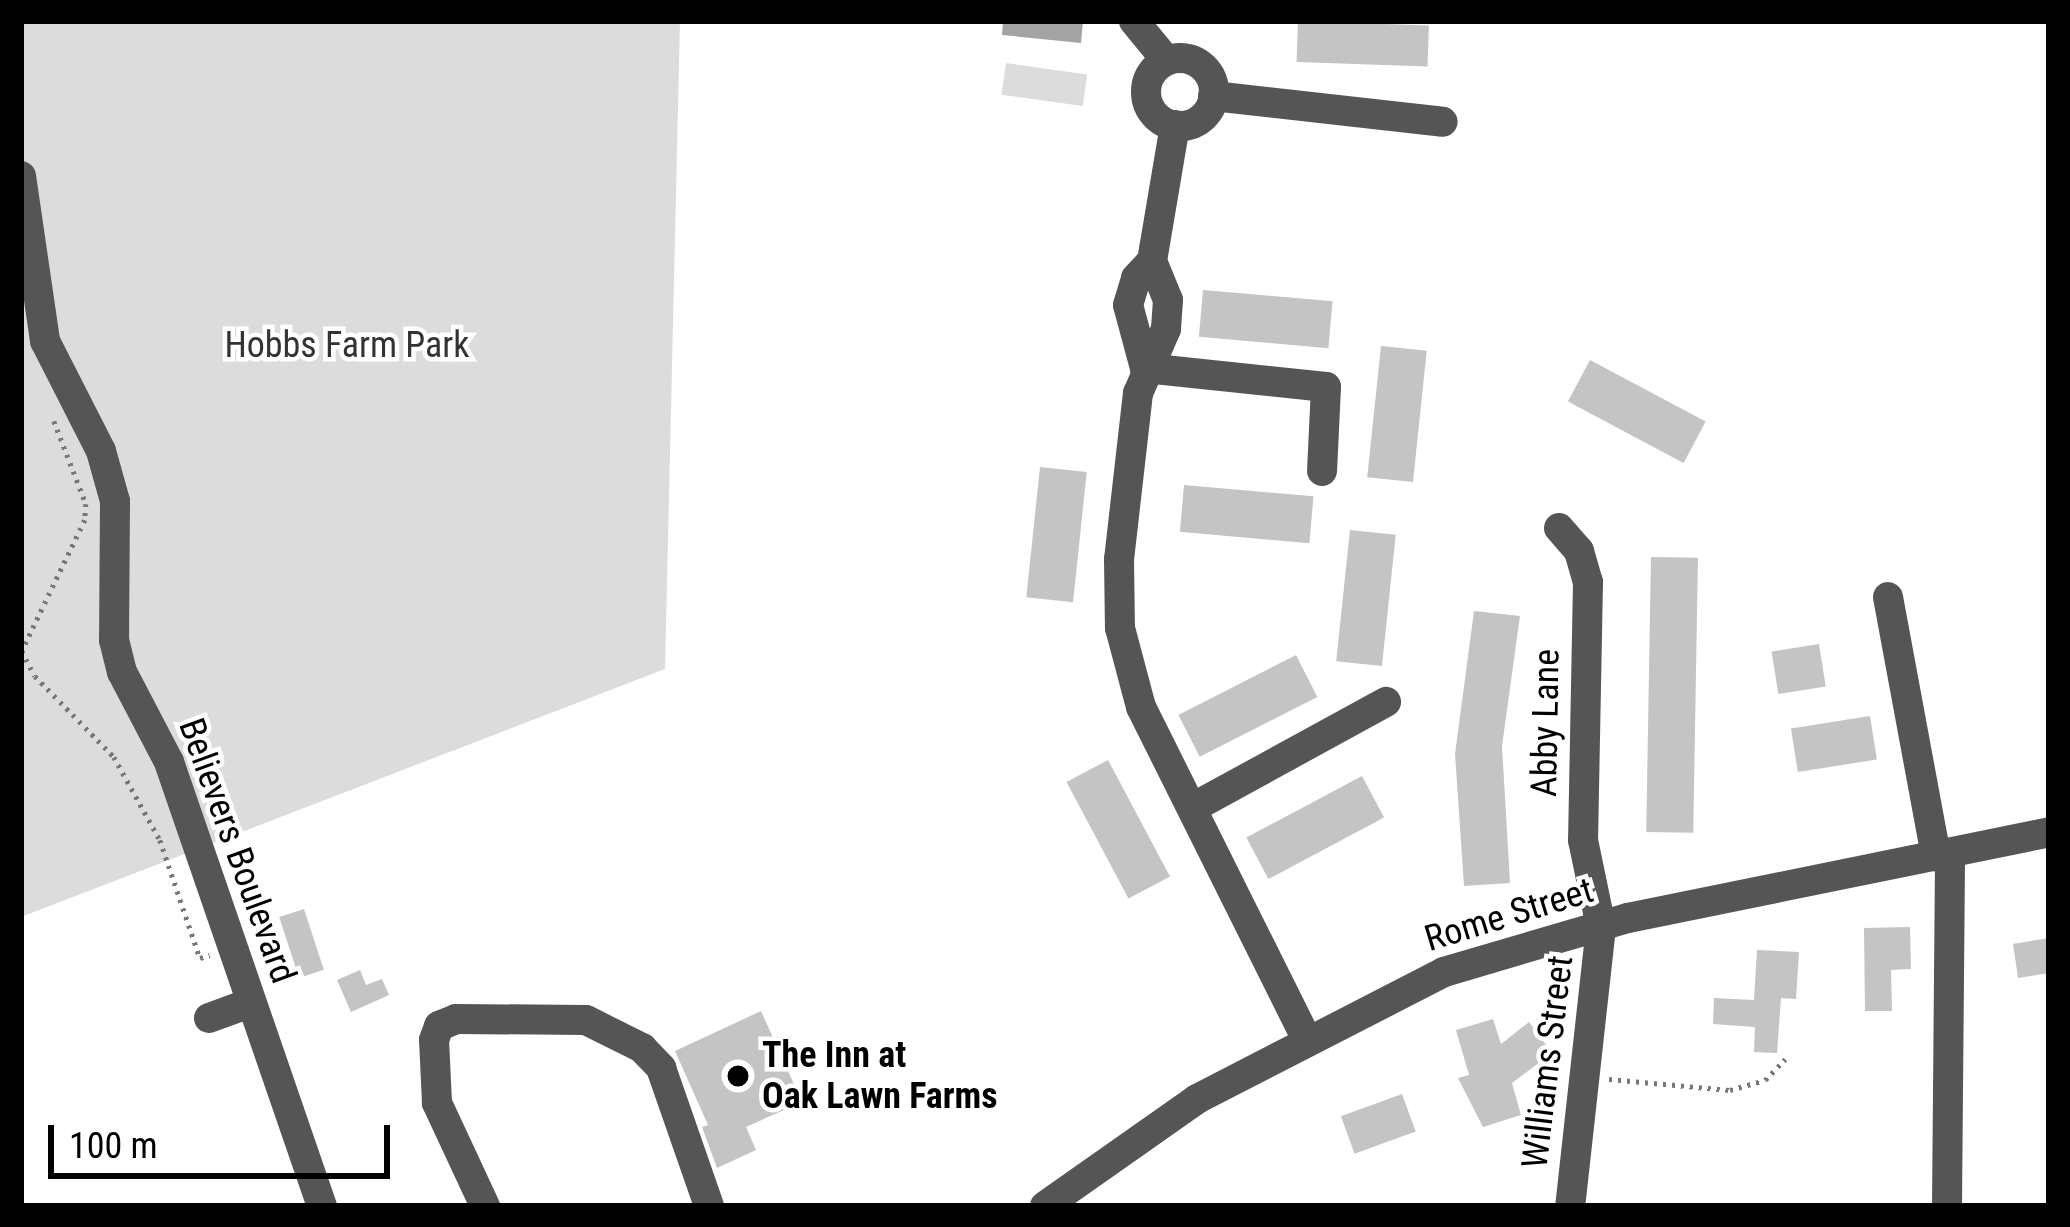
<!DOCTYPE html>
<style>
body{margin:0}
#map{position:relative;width:2070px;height:1227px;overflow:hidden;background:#fff;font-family:"Roboto Condensed",sans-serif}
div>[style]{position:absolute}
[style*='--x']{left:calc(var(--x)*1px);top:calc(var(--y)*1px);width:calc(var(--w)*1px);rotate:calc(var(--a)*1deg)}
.green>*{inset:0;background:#dcdcdc;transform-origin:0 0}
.water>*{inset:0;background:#a3a3a3}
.building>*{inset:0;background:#c4c4c4;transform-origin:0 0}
.path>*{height:4.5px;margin-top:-2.25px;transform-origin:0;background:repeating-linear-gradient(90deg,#777 0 3px,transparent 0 9px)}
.minor>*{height:30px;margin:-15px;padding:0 15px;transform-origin:15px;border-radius:15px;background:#555}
.minor>.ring{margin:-15px;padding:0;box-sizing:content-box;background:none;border:30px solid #555;border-radius:50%}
.dots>*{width:33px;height:33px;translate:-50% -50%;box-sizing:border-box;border:6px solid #fff;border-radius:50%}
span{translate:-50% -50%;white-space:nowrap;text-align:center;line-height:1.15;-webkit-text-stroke:9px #fff;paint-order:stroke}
.park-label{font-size:36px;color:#333}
.street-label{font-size:36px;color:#000}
.poi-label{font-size:36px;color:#000;font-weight:700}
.left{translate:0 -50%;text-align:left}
.frame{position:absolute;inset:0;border:24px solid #000;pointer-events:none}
.scale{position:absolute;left:48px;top:1125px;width:342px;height:54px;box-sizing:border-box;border:6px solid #000;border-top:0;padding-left:15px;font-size:36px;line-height:42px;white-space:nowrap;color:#000;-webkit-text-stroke:9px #fff;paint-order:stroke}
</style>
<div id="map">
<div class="green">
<i style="clip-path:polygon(21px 21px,680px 21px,665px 669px,21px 917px)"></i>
<i style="left:1006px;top:63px;width:82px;height:32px;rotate:8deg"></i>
</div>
<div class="water">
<i style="clip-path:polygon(1003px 21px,1083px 21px,1081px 43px,1002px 35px)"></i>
</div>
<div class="building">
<i style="left:1298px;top:21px;width:131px;height:41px;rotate:2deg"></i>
<i style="left:1203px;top:290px;width:130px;height:47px;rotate:5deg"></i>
<i style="left:1381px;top:346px;width:46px;height:132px;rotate:6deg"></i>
<i style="left:1590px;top:360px;width:131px;height:47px;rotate:28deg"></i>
<i style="left:1040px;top:467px;width:47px;height:131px;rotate:6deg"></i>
<i style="left:1184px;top:485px;width:130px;height:47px;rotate:5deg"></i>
<i style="left:1350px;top:530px;width:46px;height:132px;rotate:6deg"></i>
<i style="left:1651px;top:557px;width:47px;height:275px;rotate:1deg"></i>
<i style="clip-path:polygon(1474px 611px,1520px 616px,1502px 746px,1510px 883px,1464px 886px,1455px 754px)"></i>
<i style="left:1819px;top:644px;width:43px;height:48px;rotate:81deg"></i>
<i style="left:1296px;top:655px;width:47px;height:132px;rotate:63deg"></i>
<i style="left:1870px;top:716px;width:44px;height:80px;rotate:81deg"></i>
<i style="left:1108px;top:760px;width:132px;height:47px;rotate:62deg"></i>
<i style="left:1362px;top:776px;width:47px;height:131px;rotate:62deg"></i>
<i style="left:304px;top:909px;width:64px;height:26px;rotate:72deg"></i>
<i style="clip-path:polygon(1910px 927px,1911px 969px,1891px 970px,1892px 1011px,1865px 1011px,1864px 928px)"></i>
<i style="clip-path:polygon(2049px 938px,2049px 973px,2018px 978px,2013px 944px)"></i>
<i style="clip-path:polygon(1757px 950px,1799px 952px,1796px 999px,1781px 998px,1777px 1053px,1754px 1052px,1755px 1027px,1713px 1024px,1714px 998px,1754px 1000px)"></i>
<i style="clip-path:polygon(360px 970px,366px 985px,382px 979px,389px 995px,351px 1012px,337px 980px)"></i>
<i style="clip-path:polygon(761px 1011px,802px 1102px,746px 1127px,756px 1150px,717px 1168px,702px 1127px,708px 1125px,675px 1051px)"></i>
<i style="clip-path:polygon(1493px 1019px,1501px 1044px,1529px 1022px,1552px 1053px,1512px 1083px,1521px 1115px,1483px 1127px,1458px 1078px,1469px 1075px,1456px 1030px)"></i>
<i style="left:1402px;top:1094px;width:40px;height:65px;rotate:70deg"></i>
</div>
<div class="path">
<i style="--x:54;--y:421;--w:89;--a:68.9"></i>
<i style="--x:86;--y:504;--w:16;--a:94"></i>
<i style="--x:85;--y:520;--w:145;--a:115.7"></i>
<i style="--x:22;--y:651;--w:28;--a:63"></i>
<i style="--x:35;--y:676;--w:113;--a:45.7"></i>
<i style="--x:114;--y:757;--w:95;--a:61"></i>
<i style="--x:160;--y:840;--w:125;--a:71.3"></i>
<i style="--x:200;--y:958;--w:10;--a:-17"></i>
<i style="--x:1609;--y:1079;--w:121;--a:5.2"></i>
<i style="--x:1730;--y:1090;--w:36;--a:-16"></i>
<i style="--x:1765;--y:1080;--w:29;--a:-46"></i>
</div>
<div class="minor">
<i style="--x:1134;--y:21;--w:50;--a:50.6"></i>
<i class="ring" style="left:1146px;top:58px;width:38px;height:38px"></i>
<i style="--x:1213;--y:96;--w:231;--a:6.4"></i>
<i style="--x:21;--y:176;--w:167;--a:81.7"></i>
<i style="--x:45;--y:341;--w:123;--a:63"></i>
<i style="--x:101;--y:451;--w:52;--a:74.4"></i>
<i style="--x:115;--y:501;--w:139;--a:90.4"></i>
<i style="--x:114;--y:640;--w:33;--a:76"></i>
<i style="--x:122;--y:672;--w:102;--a:62.4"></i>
<i style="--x:169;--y:762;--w:470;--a:71"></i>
<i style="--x:1152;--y:261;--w:42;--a:67.7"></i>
<i style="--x:1168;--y:300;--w:29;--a:94"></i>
<i style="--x:1166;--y:329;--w:70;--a:113.6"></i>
<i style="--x:1138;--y:393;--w:167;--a:96.5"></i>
<i style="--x:1119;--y:559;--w:69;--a:89.2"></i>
<i style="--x:1120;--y:628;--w:82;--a:75.1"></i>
<i style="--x:1141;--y:707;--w:370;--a:63.5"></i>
<i style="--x:1145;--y:368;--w:182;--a:6"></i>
<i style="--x:1326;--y:387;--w:84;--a:92.7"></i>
<i style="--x:1145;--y:368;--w:65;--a:-105.1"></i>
<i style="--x:1128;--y:305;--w:28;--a:-73"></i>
<i style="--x:1136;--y:278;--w:23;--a:-47"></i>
<i style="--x:1152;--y:261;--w:138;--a:-80.4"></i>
<i style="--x:1559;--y:528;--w:30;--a:49"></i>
<i style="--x:1579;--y:551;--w:32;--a:74"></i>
<i style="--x:1588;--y:582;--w:258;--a:91.1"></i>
<i style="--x:1583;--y:840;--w:89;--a:78.3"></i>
<i style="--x:1601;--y:927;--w:281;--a:96.3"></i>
<i style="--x:1888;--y:597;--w:264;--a:79.5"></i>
<i style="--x:1194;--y:807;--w:219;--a:-28.7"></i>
<i style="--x:209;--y:1018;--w:44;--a:-20.1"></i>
<i style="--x:485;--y:1206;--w:114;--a:-115"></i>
<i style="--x:437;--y:1103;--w:63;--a:-92.7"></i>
<i style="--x:434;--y:1040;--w:15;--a:-70"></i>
<i style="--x:439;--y:1026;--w:18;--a:-22"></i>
<i style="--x:456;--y:1019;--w:130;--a:0.4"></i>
<i style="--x:586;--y:1020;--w:63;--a:26.6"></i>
<i style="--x:642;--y:1048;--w:28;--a:46"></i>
<i style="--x:661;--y:1068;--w:146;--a:70.8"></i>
<i style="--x:1045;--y:1206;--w:186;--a:-35.1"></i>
<i style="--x:1197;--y:1099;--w:278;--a:-27.2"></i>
<i style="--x:1444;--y:972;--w:192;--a:-16.4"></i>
<i style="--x:1628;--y:918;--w:430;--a:-11.5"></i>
<i style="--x:1947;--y:1206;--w:351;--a:-89.5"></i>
</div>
<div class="dots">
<i style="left:738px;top:1076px;background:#000"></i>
</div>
<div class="park-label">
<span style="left:347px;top:346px">Hobbs Farm Park</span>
</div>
<div class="street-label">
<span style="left:1546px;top:723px;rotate:-89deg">Abby Lane</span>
<span style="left:237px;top:851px;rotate:70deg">Believers Boulevard</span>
<span style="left:1509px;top:915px;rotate:-17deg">Rome Street</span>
<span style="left:1548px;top:1062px;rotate:-83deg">Williams Street</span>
</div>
<div class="poi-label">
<span class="left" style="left:762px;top:1076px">The Inn at<br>Oak Lawn Farms</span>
</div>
<div class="frame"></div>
<div class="scale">100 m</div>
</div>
